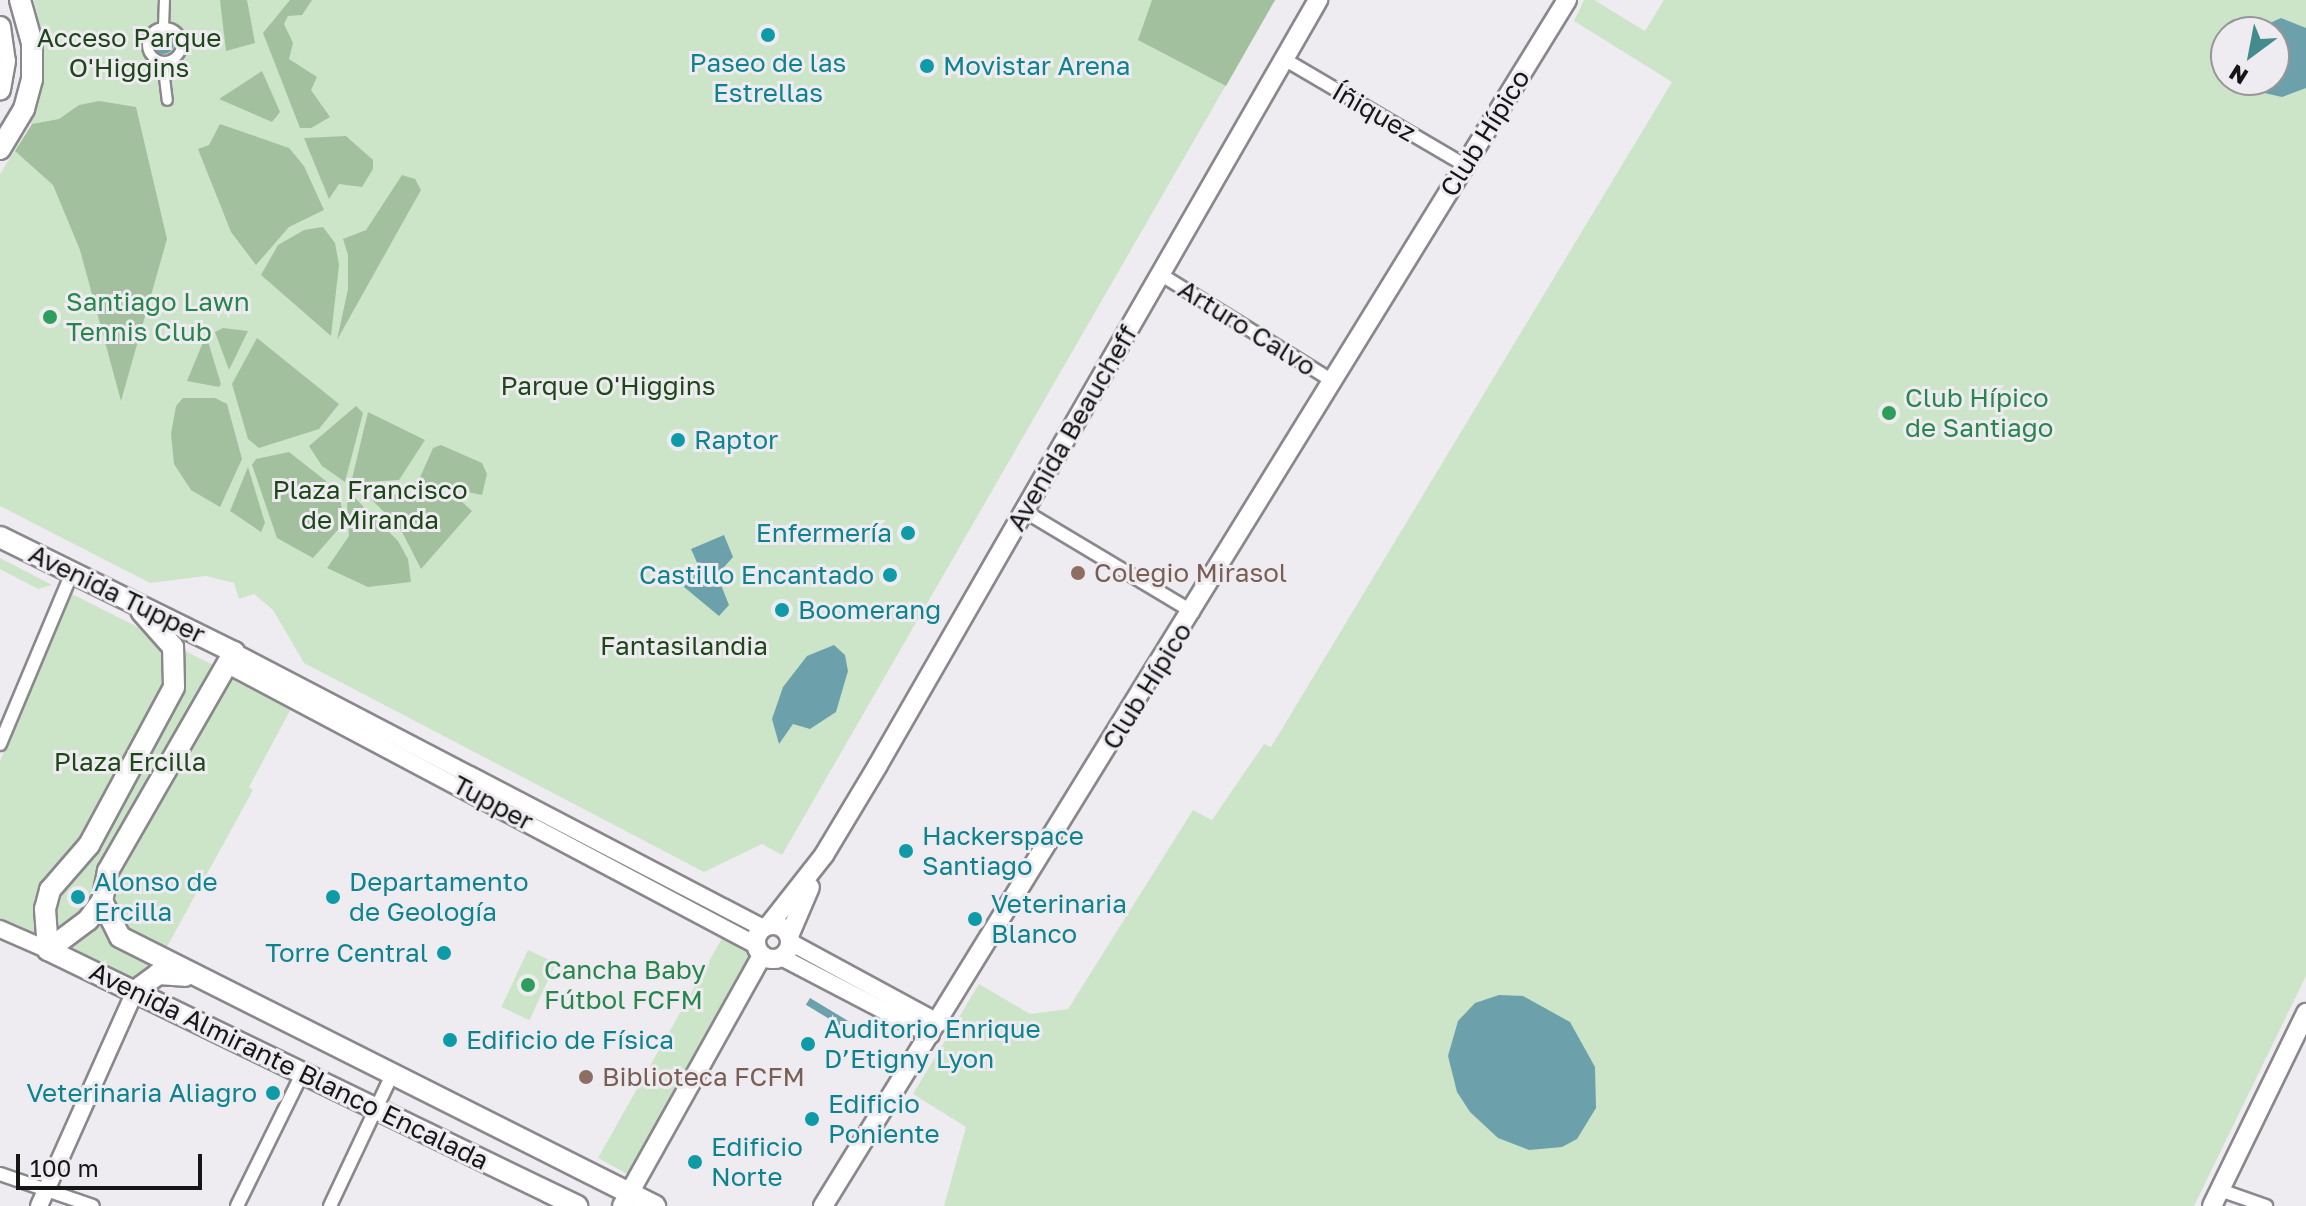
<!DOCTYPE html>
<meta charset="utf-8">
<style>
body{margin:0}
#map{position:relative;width:2306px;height:1206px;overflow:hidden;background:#eeecf0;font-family:"Golos Text",sans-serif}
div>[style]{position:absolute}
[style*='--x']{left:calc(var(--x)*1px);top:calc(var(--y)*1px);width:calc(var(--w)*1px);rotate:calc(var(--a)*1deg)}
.green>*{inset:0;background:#cce5c9;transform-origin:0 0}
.forest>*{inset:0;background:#a2c09e}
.water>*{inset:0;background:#6ca1ac;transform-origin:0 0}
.round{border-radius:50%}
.roads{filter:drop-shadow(2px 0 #8a888c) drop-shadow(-2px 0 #8a888c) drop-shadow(0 2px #8a888c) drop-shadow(0 -2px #8a888c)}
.pedestrian>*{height:9px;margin:-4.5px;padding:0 4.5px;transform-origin:4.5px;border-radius:4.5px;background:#fff}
.pedestrian>.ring{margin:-4.5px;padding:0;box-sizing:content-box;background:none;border:9px solid #fff;border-radius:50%}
.minor>*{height:12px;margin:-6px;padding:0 6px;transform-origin:6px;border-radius:6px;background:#fff}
.tertiary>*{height:16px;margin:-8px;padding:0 8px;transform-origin:8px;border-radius:8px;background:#fff}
.secondary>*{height:18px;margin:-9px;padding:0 9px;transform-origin:9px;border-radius:9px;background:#fff}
.secondary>.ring{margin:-9px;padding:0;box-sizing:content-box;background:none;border:18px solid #fff;border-radius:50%}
.primary>*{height:20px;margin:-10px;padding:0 10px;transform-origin:10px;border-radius:10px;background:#fff}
.dots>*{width:22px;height:22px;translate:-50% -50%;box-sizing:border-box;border:4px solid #eeecf0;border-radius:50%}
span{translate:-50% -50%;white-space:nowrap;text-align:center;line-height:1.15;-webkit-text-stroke:6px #eeecf0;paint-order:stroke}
.park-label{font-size:26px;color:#1d4719}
.culture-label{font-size:26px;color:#0d838f}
.left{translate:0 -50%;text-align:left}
.right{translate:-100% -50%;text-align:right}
.street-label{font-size:26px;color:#171617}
.leisure-label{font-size:26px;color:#27864d}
.education-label{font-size:26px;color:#785e54}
.north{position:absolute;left:2210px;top:16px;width:80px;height:80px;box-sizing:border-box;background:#eeecf0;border:2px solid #989699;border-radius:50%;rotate:212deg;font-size:22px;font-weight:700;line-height:32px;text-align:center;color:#171617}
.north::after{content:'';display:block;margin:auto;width:28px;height:36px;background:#438b8d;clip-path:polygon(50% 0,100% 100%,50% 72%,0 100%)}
.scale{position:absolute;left:16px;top:1154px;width:186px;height:36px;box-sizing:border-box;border:4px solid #171617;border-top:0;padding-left:10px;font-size:24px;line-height:28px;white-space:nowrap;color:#171617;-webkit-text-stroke:6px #eeecf0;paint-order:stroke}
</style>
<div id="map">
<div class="green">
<i style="clip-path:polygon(34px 0,1275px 0,782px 855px,762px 844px,704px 872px,304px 663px,273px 610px,254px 594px,239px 599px,234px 583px,206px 576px,150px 583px,0 506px,0 174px,32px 124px,28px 121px,41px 86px,44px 48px)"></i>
<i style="clip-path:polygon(evenodd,1584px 0,1594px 0,1645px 31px,1664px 0,2306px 0,2306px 976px,2194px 1206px,944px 1206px,966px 1127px,913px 1094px,979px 984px,1030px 1014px,1068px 1009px,1193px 810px,1212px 820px,1264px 744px,1271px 747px,1672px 82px,1574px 21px,1584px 0,2226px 32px,2274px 32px,2274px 80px,2226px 80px,2226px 32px)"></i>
<i style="clip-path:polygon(0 558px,52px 585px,38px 589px,0 569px)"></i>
<i style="clip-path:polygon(70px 593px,293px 705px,249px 787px,253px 790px,168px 945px,140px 984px,0 918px,0 761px)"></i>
<i style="clip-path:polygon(725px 933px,751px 951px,750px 960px,629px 1175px,598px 1158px)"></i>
<i style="left:528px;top:950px;width:31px;height:63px;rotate:25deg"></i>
</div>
<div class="forest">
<i style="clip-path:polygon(220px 0,247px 0,255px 43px,226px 51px)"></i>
<i style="clip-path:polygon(290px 0,312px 0,302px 15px,288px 16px,284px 24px,293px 43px,289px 59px,317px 77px,311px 90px,330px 117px,311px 128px,300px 128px,263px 33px)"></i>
<i style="clip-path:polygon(1152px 0,1275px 0,1226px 86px,1138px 40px)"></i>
<i style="clip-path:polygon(262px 71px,280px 112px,272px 122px,219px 99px)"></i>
<i style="clip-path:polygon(99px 101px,136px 107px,167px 239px,121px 401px,80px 250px,53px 185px,15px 151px,32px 124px,59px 119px,79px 105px)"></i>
<i style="clip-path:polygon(220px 124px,289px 148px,304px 166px,324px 210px,289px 227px,256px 265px,231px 232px,198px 149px,209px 145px)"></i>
<i style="clip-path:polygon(346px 136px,373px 160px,373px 169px,362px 187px,339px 184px,329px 199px,304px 138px)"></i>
<i style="clip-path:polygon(402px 175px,415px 179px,421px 190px,337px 340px,348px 289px,348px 255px,343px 239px,366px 230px)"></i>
<i style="clip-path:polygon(323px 227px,335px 243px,339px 265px,331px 336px,261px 275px,278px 245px,304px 230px)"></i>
<i style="clip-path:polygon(223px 328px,248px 331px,229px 370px,215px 332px)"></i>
<i style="clip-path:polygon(206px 335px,221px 384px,219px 387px,187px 381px)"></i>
<i style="clip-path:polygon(257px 338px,339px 404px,319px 429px,259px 448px,248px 439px,232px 384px)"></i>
<i style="clip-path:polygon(183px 398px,215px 398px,227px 404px,242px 459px,220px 507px,191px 490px,174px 464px,171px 434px,176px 406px)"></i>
<i style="clip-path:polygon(356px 406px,363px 413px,345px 482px,322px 466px,309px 446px)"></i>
<i style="clip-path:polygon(368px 412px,425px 440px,399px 480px,351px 483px)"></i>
<i style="clip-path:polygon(441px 445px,482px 463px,487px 474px,482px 495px,418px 482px,433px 448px)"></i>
<i style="clip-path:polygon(289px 452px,340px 492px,343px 524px,313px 558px,277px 538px,252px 465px,256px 459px)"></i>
<i style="clip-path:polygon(248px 467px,265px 523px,261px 532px,230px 511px)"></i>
<i style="clip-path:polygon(379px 493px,460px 500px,472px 511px,421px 569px,400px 528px,371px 499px)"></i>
<i style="clip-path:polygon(355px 498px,398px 541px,408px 559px,411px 582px,368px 587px,327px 568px,349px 536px,347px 503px)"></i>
</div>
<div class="water">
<i style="clip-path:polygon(2281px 18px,2306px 28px,2306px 88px,2282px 97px,2260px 92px,2247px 80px,2274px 80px,2274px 32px,2250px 32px)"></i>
<i class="round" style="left:152px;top:32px;width:22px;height:22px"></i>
<i style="clip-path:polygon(724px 535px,733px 557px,717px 575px,729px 605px,719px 616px,684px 587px,699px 567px,691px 549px)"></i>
<i style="clip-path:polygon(834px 645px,845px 655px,848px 671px,836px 712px,810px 729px,793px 724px,779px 744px,772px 719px,783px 687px,807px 656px)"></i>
<i style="clip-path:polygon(1499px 995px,1523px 996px,1570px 1022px,1595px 1067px,1596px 1108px,1577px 1139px,1562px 1147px,1529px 1150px,1498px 1138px,1470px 1112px,1457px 1092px,1448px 1056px,1458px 1021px,1475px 1003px)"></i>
<i style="left:810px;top:998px;width:45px;height:8px;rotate:31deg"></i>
</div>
<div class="roads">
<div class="pedestrian">
<i style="--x:163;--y:27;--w:27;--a:-88"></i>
<i class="ring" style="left:147px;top:27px;width:25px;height:25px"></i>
<i style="--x:162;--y:61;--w:39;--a:83"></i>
</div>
<div class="minor">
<i style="--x:1284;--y:59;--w:210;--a:30.4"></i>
<i style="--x:1160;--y:274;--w:205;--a:31.8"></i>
<i style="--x:1024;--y:511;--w:197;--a:30.9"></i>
<i style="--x:0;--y:744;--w:186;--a:-67.2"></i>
<i style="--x:0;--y:1174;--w:98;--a:19"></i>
<i style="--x:2220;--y:1190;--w:49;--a:19.2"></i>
<i style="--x:237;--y:1206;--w:149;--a:-63.8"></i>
<i style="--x:330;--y:1206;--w:145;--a:-64.7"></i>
</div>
<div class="tertiary">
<i style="--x:234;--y:652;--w:597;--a:27.55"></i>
<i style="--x:228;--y:665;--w:598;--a:27.94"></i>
<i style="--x:0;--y:929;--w:52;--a:23.6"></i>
<i style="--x:790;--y:942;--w:170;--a:28.5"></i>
<i style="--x:781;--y:957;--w:169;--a:27.5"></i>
<i style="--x:39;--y:1206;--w:235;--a:-65.9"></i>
</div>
<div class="secondary">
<i class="ring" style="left:756px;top:925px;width:16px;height:16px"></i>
<i style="--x:769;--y:925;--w:89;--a:-51.8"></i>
<i style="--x:824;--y:855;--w:105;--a:-59"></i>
<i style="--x:878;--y:765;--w:883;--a:-60.09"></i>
<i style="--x:789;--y:936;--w:53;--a:-66.8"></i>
<i style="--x:622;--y:1206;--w:287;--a:-60.8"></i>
<i style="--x:823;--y:1206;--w:1417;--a:-58.33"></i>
<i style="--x:2212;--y:1206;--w:215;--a:-64"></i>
</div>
<div class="primary">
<i style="--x:0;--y:27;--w:34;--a:82"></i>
<i style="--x:5;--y:61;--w:29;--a:100"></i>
<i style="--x:0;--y:149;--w:47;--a:-59"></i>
<i style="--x:24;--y:109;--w:31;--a:-75"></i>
<i style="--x:32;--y:79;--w:36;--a:-90"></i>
<i style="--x:32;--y:43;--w:45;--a:-105.6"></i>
<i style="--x:0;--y:537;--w:261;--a:26.2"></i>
<i style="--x:234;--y:652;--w:253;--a:119.9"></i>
<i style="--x:108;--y:871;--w:31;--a:101"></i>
<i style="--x:102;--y:901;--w:40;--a:63.4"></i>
<i style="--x:120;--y:937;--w:599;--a:26.69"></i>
<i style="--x:48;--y:950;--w:588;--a:25.82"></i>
<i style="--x:48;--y:950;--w:41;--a:-94.2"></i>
<i style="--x:45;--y:909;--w:20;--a:-75"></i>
<i style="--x:50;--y:890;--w:60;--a:-49.1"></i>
<i style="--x:89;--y:845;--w:179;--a:-61.7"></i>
<i style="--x:174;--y:687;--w:40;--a:-91.4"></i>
<i style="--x:173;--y:647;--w:48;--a:-131.6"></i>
<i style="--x:48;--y:950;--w:50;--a:-36.9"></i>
<i style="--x:88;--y:920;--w:24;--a:-54"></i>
<i style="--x:135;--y:991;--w:29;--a:-36"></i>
<i style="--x:158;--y:974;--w:27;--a:4"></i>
</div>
</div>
<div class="dots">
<i style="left:768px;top:35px;background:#0f9aa8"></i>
<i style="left:927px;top:66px;background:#0f9aa8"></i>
<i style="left:50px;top:317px;background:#2e9e5b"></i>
<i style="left:1889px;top:413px;background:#2e9e5b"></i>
<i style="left:678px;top:440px;background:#0f9aa8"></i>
<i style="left:908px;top:533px;background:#0f9aa8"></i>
<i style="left:1078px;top:573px;background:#8d6e63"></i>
<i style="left:890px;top:575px;background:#0f9aa8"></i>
<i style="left:782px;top:610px;background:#0f9aa8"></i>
<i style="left:906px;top:851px;background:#0f9aa8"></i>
<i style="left:78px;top:897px;background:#0f9aa8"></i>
<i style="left:333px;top:897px;background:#0f9aa8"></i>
<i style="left:975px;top:919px;background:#0f9aa8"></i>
<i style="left:444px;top:953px;background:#0f9aa8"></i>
<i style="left:528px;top:985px;background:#2e9e5b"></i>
<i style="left:450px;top:1040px;background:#0f9aa8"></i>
<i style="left:808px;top:1044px;background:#0f9aa8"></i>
<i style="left:586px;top:1077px;background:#8d6e63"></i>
<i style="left:273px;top:1093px;background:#0f9aa8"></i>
<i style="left:812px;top:1119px;background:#0f9aa8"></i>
<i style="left:695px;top:1162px;background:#0f9aa8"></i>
</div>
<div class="park-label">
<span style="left:129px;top:53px">Acceso Parque<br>O'Higgins</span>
<span style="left:608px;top:386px">Parque O'Higgins</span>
<span style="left:370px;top:505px">Plaza Francisco<br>de Miranda</span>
<span style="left:684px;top:646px">Fantasilandia</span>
<span style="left:130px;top:762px">Plaza Ercilla</span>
</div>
<div class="culture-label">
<span style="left:768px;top:78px">Paseo de las<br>Estrellas</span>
<span class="left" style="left:943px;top:66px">Movistar Arena</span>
<span class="left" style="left:694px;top:440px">Raptor</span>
<span class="right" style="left:892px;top:533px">Enfermería</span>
<span class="right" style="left:874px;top:575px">Castillo Encantado</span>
<span class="left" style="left:798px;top:610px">Boomerang</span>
<span class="left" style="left:922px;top:851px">Hackerspace<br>Santiago</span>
<span class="left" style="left:94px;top:897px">Alonso de<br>Ercilla</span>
<span class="left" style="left:349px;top:897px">Departamento<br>de Geología</span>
<span class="left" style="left:991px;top:919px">Veterinaria<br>Blanco</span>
<span class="right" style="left:428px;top:953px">Torre Central</span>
<span class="left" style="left:824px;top:1044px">Auditorio Enrique<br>D’Etigny Lyon</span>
<span class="left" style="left:466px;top:1040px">Edificio de Física</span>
<span class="right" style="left:257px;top:1093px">Veterinaria Aliagro</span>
<span class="left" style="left:828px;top:1119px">Edificio<br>Poniente</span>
<span class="left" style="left:711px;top:1162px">Edificio<br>Norte</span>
</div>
<div class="street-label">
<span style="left:1374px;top:112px;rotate:30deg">Íñiquez</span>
<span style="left:1485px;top:133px;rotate:-58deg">Club Hípico</span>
<span style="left:1247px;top:328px;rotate:32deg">Arturo Calvo</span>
<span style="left:1072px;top:428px;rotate:-60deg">Avenida Beaucheff</span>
<span style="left:117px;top:594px;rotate:26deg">Avenida Tupper</span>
<span style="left:1147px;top:686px;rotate:-58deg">Club Hípico</span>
<span style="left:493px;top:803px;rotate:28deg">Tupper</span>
<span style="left:289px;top:1066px;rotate:26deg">Avenida Almirante Blanco Encalada</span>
</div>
<div class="leisure-label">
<span class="left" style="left:66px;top:317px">Santiago Lawn<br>Tennis Club</span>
<span class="left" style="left:1905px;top:413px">Club Hípico<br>de Santiago</span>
<span class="left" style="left:544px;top:985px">Cancha Baby<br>Fútbol FCFM</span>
</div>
<div class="education-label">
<span class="left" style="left:1094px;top:573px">Colegio Mirasol</span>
<span class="left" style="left:602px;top:1077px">Biblioteca FCFM</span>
</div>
<div class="north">N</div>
<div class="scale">100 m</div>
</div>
